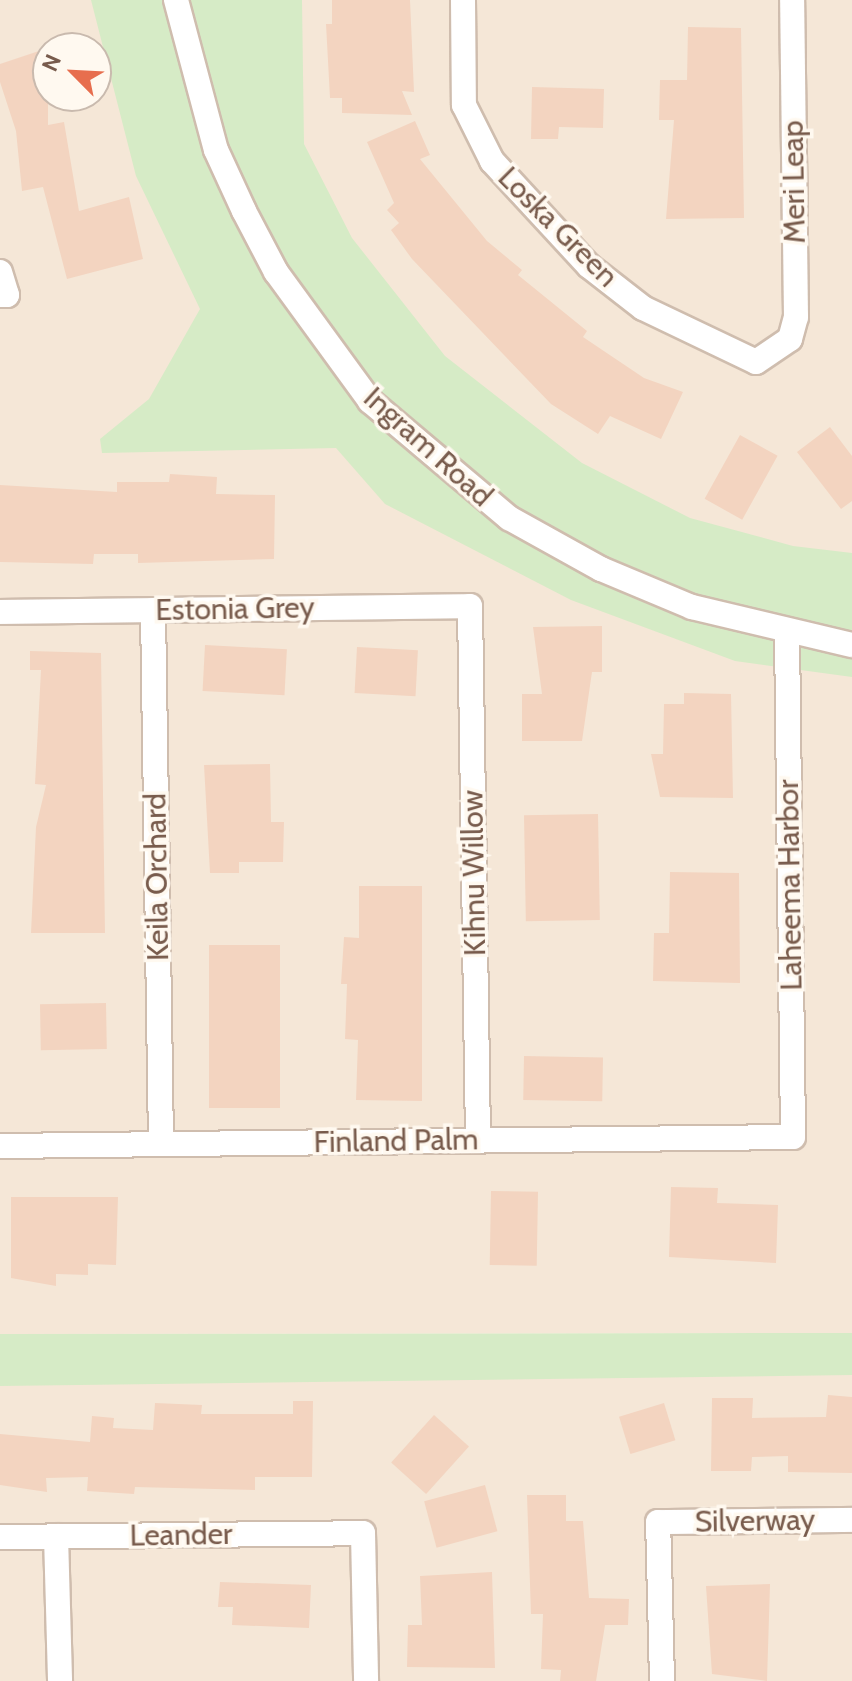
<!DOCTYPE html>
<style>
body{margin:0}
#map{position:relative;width:852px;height:1681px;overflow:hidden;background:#fdf5e9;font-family:Cabin,sans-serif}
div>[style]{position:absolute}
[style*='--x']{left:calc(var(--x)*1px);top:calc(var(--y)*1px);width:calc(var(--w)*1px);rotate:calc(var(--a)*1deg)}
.residential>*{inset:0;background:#f5e7d7;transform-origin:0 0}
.green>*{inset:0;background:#d6ebc6}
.building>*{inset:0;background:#f3d4c0;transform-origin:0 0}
.roads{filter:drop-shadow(2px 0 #cfbdae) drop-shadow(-2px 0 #cfbdae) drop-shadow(0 2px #cfbdae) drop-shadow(0 -2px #cfbdae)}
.minor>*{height:24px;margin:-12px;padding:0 12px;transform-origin:12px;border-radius:12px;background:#fff}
span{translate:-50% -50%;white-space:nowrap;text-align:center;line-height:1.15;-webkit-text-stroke:7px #fff9f0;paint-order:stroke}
.street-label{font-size:30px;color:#785b4c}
.north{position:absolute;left:32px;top:32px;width:80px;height:80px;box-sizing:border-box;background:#fff9f0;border:2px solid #c9baae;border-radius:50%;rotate:294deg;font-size:22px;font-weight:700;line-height:32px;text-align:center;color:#785b4c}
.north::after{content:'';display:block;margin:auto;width:28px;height:36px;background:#e76e4e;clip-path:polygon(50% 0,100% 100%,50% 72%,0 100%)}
</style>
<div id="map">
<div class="residential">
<i style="clip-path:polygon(evenodd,0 0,852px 0,852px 1333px,0 1334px,0 0,48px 48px,96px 48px,96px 96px,48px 96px,48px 48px)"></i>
<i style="left:852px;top:1375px;width:306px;height:852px;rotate:90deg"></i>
</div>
<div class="green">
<i style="clip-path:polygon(91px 0,302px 0,304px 144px,352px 238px,445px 356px,582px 463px,690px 518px,793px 546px,852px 553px,852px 677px,735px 661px,571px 600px,385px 504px,336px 448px,102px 453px,100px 439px,149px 399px,200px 309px,136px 176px)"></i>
<i style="clip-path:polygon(852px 1333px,852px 1375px,0 1386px,0 1334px)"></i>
</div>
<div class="building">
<i style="clip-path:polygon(332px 0,410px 0,414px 92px,402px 91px,412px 115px,342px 113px,342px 98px,330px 98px,326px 24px,332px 24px)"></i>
<i style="clip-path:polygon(688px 27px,741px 28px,744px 218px,666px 219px,674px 120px,659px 120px,660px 80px,687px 80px)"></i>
<i style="clip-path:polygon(48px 48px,48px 125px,64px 122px,79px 211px,129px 197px,143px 259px,67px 279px,43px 187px,22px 191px,16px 131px,0 82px,0 64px)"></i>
<i style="clip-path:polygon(532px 87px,604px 89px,603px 128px,559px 127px,558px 139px,531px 139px)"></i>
<i style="clip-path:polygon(415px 121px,430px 155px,420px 159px,487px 241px,522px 270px,518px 275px,587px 331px,583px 337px,644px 378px,683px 392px,661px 439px,610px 416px,598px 434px,551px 404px,412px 259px,391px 230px,399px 223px,387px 210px,394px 203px,367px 142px)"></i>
<i style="clip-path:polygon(830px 427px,852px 456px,852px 501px,841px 509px,797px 452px)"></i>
<i style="left:740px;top:435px;width:43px;height:73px;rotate:29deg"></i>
<i style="clip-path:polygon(170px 474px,217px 477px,216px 494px,275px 495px,274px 559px,138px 563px,138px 554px,94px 554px,93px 564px,0 562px,0 485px,117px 492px,117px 482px,169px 482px)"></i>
<i style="clip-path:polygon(602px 626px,602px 672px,592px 672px,582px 741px,522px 741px,522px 694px,542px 694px,533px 627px)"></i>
<i style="left:205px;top:645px;width:82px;height:46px;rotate:3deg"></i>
<i style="left:357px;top:647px;width:61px;height:46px;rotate:3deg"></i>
<i style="clip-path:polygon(30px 651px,101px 653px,105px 933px,31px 933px,36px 827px,46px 785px,35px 784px,41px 670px,30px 670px)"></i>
<i style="clip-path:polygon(684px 693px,731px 694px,733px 798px,660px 797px,651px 754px,663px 754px,664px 704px,684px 704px)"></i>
<i style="clip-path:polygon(270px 764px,271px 822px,284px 822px,283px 862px,239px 862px,239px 873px,210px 873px,204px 765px)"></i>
<i style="left:598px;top:814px;width:106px;height:74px;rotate:89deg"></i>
<i style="clip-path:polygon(670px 872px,739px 873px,740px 983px,653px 981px,654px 933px,669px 933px)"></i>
<i style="clip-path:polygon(359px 886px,422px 886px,422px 1101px,356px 1100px,358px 1040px,345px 1039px,347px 984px,341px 984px,344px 937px,359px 938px)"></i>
<i style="left:209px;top:945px;width:71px;height:163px"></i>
<i style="left:106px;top:1003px;width:46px;height:66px;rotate:89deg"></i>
<i style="left:524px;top:1056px;width:79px;height:44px;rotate:1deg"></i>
<i style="clip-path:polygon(671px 1187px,718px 1188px,717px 1203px,778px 1205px,776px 1263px,669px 1257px)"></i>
<i style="left:491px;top:1191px;width:47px;height:74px;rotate:1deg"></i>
<i style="clip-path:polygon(11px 1197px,118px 1197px,116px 1265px,88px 1264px,88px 1275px,56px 1274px,56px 1286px,11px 1278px)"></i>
<i style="clip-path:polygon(828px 1395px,852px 1397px,852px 1473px,788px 1472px,788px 1456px,752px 1457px,751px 1471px,711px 1471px,712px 1398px,753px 1398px,752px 1418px,826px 1417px)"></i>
<i style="clip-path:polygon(293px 1401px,313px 1401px,312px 1477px,255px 1477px,255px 1490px,135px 1487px,134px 1494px,87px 1491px,88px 1477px,46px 1478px,47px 1492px,0 1485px,0 1434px,90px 1442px,92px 1416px,114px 1418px,113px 1428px,153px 1430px,155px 1403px,202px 1405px,201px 1414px,293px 1414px)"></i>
<i style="left:664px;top:1403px;width:39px;height:47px;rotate:73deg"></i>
<i style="left:434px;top:1415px;width:47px;height:64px;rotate:42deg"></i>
<i style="left:485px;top:1485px;width:48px;height:63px;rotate:75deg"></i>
<i style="clip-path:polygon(527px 1495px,566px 1495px,566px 1521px,583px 1521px,589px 1598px,629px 1599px,628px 1625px,605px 1625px,596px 1681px,560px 1681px,561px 1670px,541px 1669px,543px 1614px,531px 1614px)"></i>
<i style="clip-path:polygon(492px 1572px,495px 1668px,407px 1667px,408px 1625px,422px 1625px,420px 1576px)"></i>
<i style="clip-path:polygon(220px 1582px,311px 1585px,309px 1628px,232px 1625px,233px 1607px,218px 1607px)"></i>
<i style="clip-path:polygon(770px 1584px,767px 1681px,712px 1674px,706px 1586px)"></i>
</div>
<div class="roads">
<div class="minor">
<i style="--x:176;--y:0;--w:155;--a:75.1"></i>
<i style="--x:216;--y:150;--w:67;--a:65.3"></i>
<i style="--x:244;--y:211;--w:69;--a:62.3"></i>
<i style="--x:276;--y:272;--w:160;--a:53.9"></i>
<i style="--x:370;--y:401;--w:182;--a:40.1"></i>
<i style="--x:509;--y:518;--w:105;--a:29"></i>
<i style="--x:601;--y:569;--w:99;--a:22.7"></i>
<i style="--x:692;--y:607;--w:164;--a:13.4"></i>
<i style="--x:463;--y:0;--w:105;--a:89.5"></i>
<i style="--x:464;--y:105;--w:63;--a:63.4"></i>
<i style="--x:492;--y:161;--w:143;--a:47.3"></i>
<i style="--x:589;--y:266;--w:68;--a:37.9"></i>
<i style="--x:643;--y:308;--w:125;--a:25.5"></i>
<i style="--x:756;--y:362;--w:41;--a:-34.1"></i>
<i style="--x:790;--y:339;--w:23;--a:-75"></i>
<i style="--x:796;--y:317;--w:317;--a:-90.7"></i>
<i style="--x:0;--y:272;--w:24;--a:73"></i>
<i style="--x:7;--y:295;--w:7;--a:180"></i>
<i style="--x:153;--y:610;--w:534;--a:89.14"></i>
<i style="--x:0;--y:612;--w:470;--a:-0.7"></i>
<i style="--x:470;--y:606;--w:534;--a:89.14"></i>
<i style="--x:0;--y:1146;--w:793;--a:-0.65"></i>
<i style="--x:793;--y:1137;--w:504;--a:-90.68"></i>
<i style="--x:56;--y:1536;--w:145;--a:88.4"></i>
<i style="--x:0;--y:1537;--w:363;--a:-0.6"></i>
<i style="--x:363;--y:1533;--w:148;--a:88.8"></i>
<i style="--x:662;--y:1681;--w:159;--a:-91.4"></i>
<i style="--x:658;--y:1522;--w:194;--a:-0.6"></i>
</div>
</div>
<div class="street-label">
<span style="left:794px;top:182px;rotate:-91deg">Meri Leap</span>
<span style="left:558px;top:227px;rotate:45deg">Loska Green</span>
<span style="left:428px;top:447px;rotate:42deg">Ingram Road</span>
<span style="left:235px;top:609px;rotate:-1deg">Estonia Grey</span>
<span style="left:474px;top:873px;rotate:-91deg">Kihnu Willow</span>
<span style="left:157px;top:877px;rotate:-91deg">Keila Orchard</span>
<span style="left:790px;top:885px;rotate:-91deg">Laheema Harbor</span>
<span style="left:396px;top:1141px;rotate:-1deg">Finland Palm</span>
<span style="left:755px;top:1521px;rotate:-1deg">Silverway</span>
<span style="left:181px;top:1535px;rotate:-1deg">Leander</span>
</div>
<div class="north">N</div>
</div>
